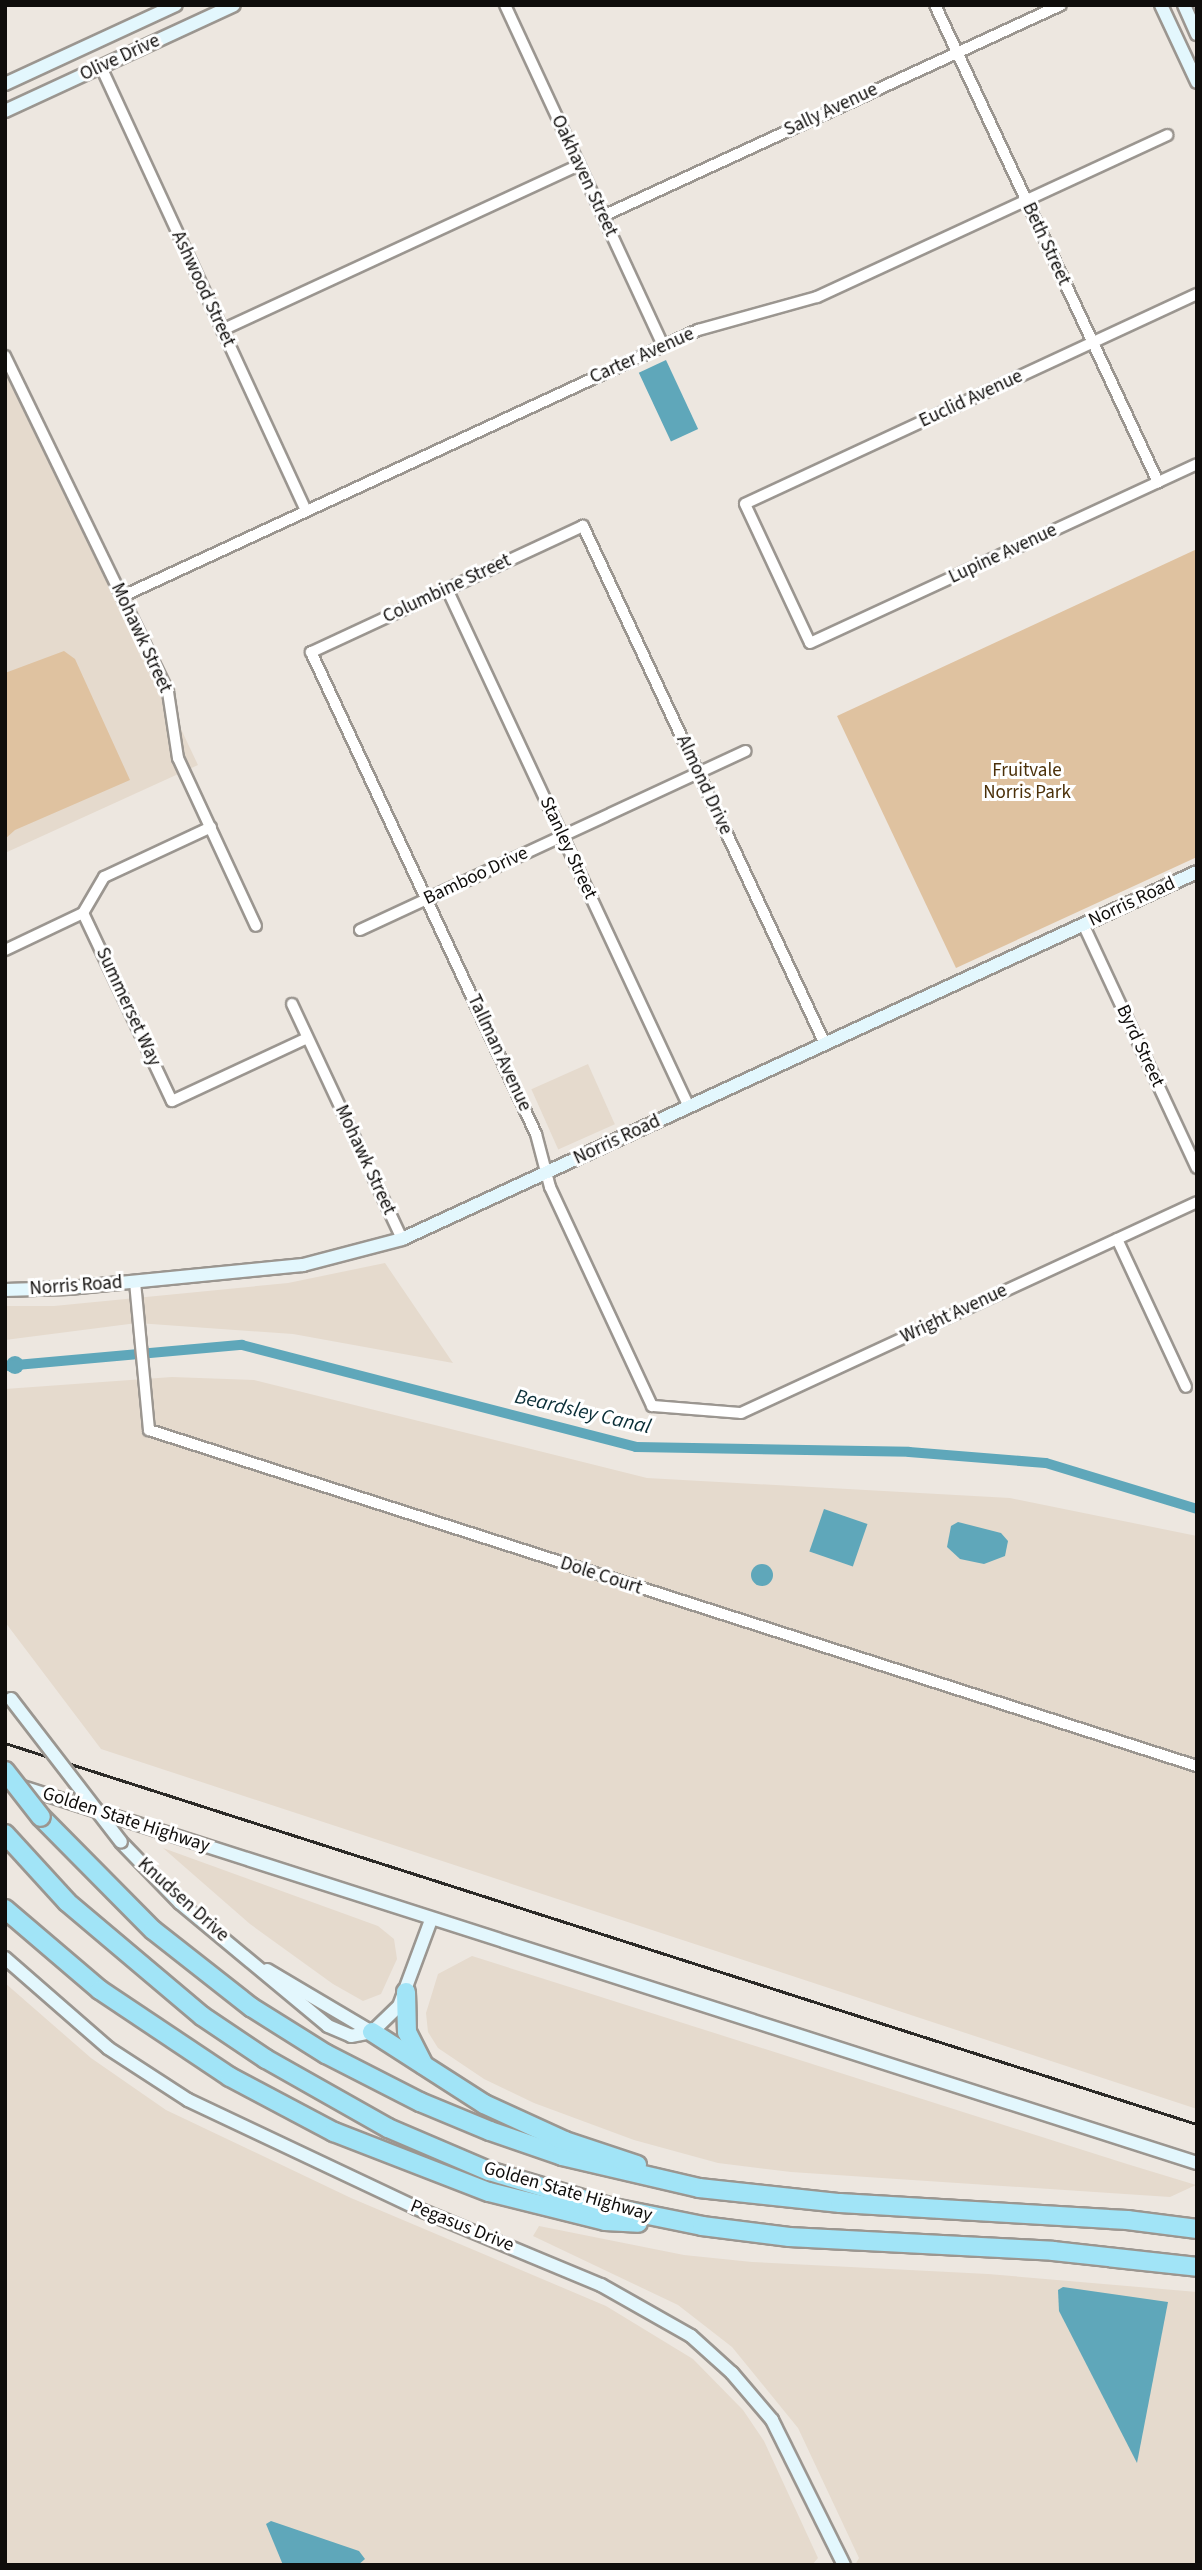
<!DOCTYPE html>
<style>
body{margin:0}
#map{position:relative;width:1202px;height:2570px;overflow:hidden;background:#ede7e0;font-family:"Source Sans 3",sans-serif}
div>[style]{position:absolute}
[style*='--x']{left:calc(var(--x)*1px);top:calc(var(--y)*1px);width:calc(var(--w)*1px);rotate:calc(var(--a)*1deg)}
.built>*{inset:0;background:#e5dacd;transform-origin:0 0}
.green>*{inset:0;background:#dfc2a0}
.water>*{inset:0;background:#5fa7ba;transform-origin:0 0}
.round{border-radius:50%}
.canal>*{height:10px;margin:-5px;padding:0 5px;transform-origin:5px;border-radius:5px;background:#5fa7ba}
.roads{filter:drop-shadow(2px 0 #9b9690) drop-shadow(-2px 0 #9b9690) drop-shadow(0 2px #9b9690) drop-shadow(0 -2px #9b9690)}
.street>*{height:10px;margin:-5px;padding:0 5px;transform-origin:5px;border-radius:5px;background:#fff}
.secondary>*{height:12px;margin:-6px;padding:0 6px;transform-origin:6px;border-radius:6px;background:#e3f7fd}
.highway>*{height:18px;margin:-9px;padding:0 9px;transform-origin:9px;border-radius:9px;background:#a1e4f7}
.rail>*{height:2.5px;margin:-1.25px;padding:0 1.25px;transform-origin:1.25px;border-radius:1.25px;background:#2c2a27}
.bridges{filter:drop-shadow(2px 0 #9b9690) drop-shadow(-2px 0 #9b9690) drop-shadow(0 2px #9b9690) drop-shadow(0 -2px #9b9690)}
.secondary-bridge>*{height:12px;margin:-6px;padding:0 6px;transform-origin:6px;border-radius:6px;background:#e3f7fd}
.highway-bridge>*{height:18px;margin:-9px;padding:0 9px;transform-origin:9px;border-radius:9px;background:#a1e4f7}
span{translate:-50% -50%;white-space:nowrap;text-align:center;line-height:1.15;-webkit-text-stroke:6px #fff;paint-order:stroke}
.street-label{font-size:19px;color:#0f0d0b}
.park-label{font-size:19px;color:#4b3009}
.water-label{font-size:21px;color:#0a2e37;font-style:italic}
.frame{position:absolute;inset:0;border:7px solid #0f0d0b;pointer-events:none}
</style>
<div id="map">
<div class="built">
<i style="clip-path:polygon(5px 358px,198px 765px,5px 853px)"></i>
<i style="left:588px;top:1064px;width:66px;height:62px;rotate:66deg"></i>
<i style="clip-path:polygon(385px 1263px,453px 1363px,293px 1334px,137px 1323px,5px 1340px,5px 1306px,54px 1306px,288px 1283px)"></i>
<i style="clip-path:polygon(172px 1377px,254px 1380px,647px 1478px,1010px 1498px,1197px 1536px,1197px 2109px,101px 1749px,5px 1622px,5px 1389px)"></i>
<i style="clip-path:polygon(163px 1848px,378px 1926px,394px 1939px,397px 1959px,381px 1994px,363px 2001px,333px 1984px,250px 1924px)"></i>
<i style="clip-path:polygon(472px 1956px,1127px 2164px,1196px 2185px,1170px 2197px,791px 2172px,718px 2163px,634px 2140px,534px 2103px,484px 2079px,438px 2048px,428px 2032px,426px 2013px,438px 1974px)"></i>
<i style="clip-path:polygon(5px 1983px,91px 2058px,166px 2110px,351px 2198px,606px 2306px,693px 2359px,743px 2410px,764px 2441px,818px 2558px,812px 2565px,5px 2565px)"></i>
<i style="clip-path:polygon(539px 2226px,684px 2255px,752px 2262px,988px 2274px,1197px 2292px,1197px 2565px,855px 2565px,859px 2558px,798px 2428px,732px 2347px,678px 2305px,533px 2236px)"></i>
</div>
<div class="green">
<i style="clip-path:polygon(1197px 549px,1197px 857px,956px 968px,837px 716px)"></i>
<i style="clip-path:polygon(64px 651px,75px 659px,130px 780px,15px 830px,5px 839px,5px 673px)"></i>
</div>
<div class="water">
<i style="left:666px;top:360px;width:76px;height:30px;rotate:65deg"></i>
<i class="round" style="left:6px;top:1356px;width:18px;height:18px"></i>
<i style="left:824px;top:1509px;width:46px;height:45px;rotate:19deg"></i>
<i style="clip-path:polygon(958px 1522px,1001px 1533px,1008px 1541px,1005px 1556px,984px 1564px,960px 1559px,947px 1547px,951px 1526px)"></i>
<i class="round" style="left:751px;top:1564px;width:22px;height:22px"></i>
<i style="clip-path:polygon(1063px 2287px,1168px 2302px,1137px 2463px,1059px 2311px,1058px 2290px)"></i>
<i style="clip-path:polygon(271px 2521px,359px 2551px,365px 2559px,358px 2565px,283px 2565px,266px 2524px)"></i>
</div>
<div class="canal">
<i style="--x:5;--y:1366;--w:238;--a:-5.1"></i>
<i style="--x:242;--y:1345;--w:407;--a:14.5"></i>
<i style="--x:636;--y:1447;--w:273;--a:1"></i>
<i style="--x:909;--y:1452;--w:137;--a:4.6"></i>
<i style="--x:1046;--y:1463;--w:158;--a:16.9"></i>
</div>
<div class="roads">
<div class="street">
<i style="--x:505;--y:5;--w:376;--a:65.1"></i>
<i style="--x:935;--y:5;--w:527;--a:64.94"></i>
<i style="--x:101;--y:67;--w:489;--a:65.2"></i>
<i style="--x:603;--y:216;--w:504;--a:-24.74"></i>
<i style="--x:1197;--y:294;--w:498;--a:155.1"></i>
<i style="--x:745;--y:504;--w:153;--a:64.9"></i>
<i style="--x:810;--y:643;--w:426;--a:-24.8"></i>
<i style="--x:222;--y:330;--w:393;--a:-24.8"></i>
<i style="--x:5;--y:356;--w:373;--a:64.1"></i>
<i style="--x:168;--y:692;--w:67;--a:81.4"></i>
<i style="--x:178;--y:758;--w:185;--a:65.1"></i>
<i style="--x:447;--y:589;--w:572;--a:64.96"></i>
<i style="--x:123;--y:596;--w:634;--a:-24.83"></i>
<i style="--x:698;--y:330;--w:123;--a:-15.5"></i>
<i style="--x:817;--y:297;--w:386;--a:-24.8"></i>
<i style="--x:83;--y:913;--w:208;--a:64.7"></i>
<i style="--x:172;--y:1101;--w:149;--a:-25"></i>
<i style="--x:83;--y:913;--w:42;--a:-59.7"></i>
<i style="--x:104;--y:877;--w:118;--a:-25"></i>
<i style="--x:1083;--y:924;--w:269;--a:65"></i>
<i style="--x:360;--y:930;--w:425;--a:-24.9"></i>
<i style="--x:5;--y:950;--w:86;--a:-25.4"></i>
<i style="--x:292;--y:1004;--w:259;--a:64.9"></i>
<i style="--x:825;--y:1044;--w:572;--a:-115.04"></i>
<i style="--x:583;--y:526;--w:300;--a:155.1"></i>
<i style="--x:311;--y:652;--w:532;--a:64.98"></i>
<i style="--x:536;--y:1134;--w:55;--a:75.2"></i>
<i style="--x:550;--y:1187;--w:242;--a:65"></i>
<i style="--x:652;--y:1406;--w:89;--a:4.5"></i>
<i style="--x:741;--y:1413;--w:502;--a:-24.83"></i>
<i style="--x:1117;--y:1239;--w:163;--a:65"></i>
<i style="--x:135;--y:1282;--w:149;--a:84.6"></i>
<i style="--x:149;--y:1430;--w:1101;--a:17.78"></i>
</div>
<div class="secondary">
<i style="--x:1161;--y:5;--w:85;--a:64.9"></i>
<i style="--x:1184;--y:5;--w:32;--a:66"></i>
<i style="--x:5;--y:84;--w:188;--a:-24.8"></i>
<i style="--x:5;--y:111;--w:252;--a:-24.8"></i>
<i style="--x:5;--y:1290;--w:64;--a:-1.8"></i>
<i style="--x:69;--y:1288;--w:235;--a:-5.6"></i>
<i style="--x:303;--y:1265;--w:102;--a:-14.7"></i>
<i style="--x:402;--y:1239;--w:876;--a:-24.78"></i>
<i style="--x:16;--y:1785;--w:1240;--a:17.75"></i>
<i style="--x:121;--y:1842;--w:85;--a:46"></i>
<i style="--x:180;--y:1903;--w:192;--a:39.7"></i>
<i style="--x:328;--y:2026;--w:25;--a:23"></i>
<i style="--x:351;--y:2036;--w:21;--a:-11"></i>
<i style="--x:372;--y:2032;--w:37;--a:-44"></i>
<i style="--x:399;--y:2006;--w:92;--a:-69.6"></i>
<i style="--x:5;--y:1958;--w:137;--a:41.1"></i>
<i style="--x:108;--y:2048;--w:95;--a:33"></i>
<i style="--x:188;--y:2100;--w:252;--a:25.3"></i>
<i style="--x:416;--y:2208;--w:200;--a:22.6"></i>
<i style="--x:601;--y:2285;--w:103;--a:29.5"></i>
<i style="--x:691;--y:2336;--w:55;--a:42.1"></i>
<i style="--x:732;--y:2373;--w:62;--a:49.6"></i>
<i style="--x:772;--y:2420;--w:162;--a:63.6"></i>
<i style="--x:267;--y:1970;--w:122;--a:30.6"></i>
</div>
<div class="highway">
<i style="--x:41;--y:1817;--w:159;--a:45.3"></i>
<i style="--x:153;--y:1930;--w:125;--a:38.2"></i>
<i style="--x:251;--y:2007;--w:89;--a:32.1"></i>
<i style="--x:326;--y:2054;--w:106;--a:27.1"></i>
<i style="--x:420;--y:2102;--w:76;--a:22.5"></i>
<i style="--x:490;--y:2131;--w:76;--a:19.1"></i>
<i style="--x:562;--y:2156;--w:141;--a:13.1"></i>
<i style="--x:699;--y:2188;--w:142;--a:6.1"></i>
<i style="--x:840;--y:2203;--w:288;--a:3.4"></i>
<i style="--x:1127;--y:2220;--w:71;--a:7.3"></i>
<i style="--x:5;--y:1834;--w:92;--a:47.6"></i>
<i style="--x:67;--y:1902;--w:177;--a:40.2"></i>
<i style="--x:202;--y:2016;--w:77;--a:33.9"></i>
<i style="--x:266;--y:2059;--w:140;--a:29.5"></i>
<i style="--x:388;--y:2128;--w:110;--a:23.1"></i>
<i style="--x:489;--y:2171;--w:125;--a:16.7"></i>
<i style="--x:609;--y:2207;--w:95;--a:11.5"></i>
<i style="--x:702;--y:2226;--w:88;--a:7.2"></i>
<i style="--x:789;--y:2237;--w:264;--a:3"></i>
<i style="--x:1053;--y:2251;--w:145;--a:6.3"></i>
<i style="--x:5;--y:1909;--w:125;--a:40.5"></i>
<i style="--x:100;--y:1990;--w:156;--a:33.8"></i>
<i style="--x:230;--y:2077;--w:118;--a:27.9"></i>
<i style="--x:334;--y:2132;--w:166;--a:21.2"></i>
<i style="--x:489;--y:2192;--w:120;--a:14"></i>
<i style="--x:605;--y:2221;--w:33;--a:3"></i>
<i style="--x:406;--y:1992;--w:40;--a:88.6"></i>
<i style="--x:407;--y:2032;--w:37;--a:63"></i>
<i style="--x:372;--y:2032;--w:133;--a:32.7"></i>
<i style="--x:484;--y:2104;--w:89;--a:24.6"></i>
<i style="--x:565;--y:2141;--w:76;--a:18.4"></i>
</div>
</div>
<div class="rail">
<i style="--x:5;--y:1743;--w:1251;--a:17.73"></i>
</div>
<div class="bridges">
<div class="secondary-bridge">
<i style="--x:11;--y:1699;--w:180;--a:52.4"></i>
</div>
<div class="highway-bridge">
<i style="--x:5;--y:1771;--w:58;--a:52"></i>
</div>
</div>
<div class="street-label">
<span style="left:120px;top:58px;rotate:-25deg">Olive Drive</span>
<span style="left:831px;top:110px;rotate:-25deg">Sally Avenue</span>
<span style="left:584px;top:176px;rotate:65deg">Oakhaven Street</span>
<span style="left:1046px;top:244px;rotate:65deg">Beth Street</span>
<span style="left:203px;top:289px;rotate:65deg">Ashwood Street</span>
<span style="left:642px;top:356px;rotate:-24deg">Carter Avenue</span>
<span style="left:971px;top:399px;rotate:-25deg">Euclid Avenue</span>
<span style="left:1003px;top:554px;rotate:-25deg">Lupine Avenue</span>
<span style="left:447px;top:589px;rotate:-25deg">Columbine Street</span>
<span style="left:141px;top:638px;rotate:65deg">Mohawk Street</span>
<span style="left:704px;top:785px;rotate:65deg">Almond Drive</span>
<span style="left:568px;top:848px;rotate:65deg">Stanley Street</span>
<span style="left:476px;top:876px;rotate:-25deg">Bamboo Drive</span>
<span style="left:1132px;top:902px;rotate:-25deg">Norris Road</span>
<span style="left:128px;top:1007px;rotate:65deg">Summerset Way</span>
<span style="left:1140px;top:1046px;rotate:65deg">Byrd Street</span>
<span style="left:499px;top:1053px;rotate:65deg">Tallman Avenue</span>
<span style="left:617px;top:1140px;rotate:-25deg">Norris Road</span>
<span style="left:365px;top:1160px;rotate:65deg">Mohawk Street</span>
<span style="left:76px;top:1286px;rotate:-4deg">Norris Road</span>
<span style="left:954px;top:1314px;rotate:-25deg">Wright Avenue</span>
<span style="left:601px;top:1576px;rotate:18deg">Dole Court</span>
<span style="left:126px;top:1820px;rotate:18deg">Golden State Highway</span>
<span style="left:183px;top:1900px;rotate:42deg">Knudsen Drive</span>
<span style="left:568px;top:2192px;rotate:16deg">Golden State Highway</span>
<span style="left:462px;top:2226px;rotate:22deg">Pegasus Drive</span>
</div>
<div class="park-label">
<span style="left:1027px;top:782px">Fruitvale<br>Norris Park</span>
</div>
<div class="water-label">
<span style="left:583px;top:1411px;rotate:13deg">Beardsley Canal</span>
</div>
<div class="frame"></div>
</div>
